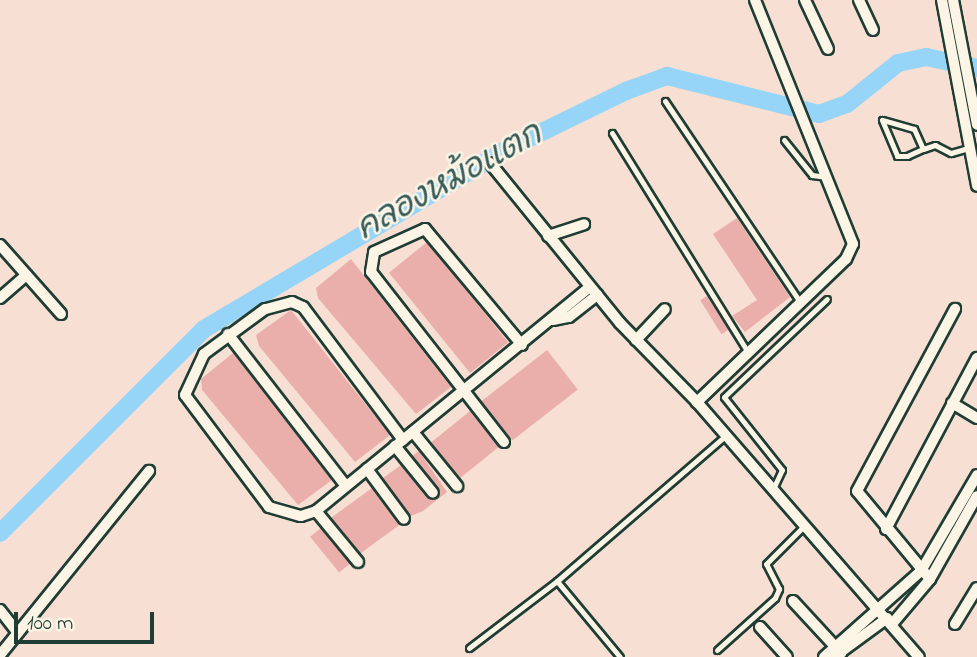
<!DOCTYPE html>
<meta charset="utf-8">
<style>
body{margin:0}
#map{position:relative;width:977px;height:657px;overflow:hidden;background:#f7e0d3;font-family:"Indie Flower","Playpen Sans Thai",sans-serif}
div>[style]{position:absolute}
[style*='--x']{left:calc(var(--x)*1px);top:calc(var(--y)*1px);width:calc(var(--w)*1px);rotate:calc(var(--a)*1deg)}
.river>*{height:18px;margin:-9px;padding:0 9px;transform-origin:9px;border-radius:9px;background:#96d5f8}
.building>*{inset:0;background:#eaafaa;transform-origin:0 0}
.roads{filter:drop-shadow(2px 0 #1f3d34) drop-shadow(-2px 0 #1f3d34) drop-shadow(0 2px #1f3d34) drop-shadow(0 -2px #1f3d34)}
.lane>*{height:5px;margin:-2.5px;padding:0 2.5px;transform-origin:2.5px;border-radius:2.5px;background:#fcf5e5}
.street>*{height:10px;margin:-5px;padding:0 5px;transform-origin:5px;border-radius:5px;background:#fcf5e5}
span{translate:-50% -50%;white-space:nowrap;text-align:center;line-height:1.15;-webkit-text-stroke:5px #fcf5e5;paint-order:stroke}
.water-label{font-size:33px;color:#375b5b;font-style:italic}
.scale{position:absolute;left:14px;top:612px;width:140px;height:32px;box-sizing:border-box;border:4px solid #1f3d34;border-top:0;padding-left:9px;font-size:21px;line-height:24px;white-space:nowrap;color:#1f3d34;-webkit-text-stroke:5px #fcf5e5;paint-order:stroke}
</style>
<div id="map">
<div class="river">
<i style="--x:0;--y:533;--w:288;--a:-45"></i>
<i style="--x:204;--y:329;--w:350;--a:-30.7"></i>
<i style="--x:505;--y:150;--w:135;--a:-26"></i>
<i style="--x:626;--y:91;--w:44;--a:-20.1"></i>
<i style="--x:667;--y:76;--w:157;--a:14"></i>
<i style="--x:819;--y:114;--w:30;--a:-20"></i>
<i style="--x:847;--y:104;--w:65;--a:-38.8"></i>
<i style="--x:898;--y:63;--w:29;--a:-12"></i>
<i style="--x:926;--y:57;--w:52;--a:12.2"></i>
</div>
<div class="building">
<i style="clip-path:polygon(737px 218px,790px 297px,745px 332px,732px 316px,757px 300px,713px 234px)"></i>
<i style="left:427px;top:242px;width:129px;height:49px;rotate:51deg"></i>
<i style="clip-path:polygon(351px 259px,451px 387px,416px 414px,318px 298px,316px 288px)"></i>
<i style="left:707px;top:296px;width:40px;height:8px;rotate:58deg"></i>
<i style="clip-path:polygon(291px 310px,390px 435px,355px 462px,259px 346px,256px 335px)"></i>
<i style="left:547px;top:350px;width:50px;height:83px;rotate:52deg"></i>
<i style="clip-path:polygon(233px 353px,332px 480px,298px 505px,202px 390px,201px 379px)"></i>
<i style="left:470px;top:411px;width:46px;height:51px;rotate:51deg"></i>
<i style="clip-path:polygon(419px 451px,447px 492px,423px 511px,411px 516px,383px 478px,401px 465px,427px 498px,437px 499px,439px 489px,412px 456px)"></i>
<i style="left:372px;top:488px;width:46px;height:51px;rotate:54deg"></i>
<i style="left:321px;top:528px;width:46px;height:14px;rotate:51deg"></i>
</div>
<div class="roads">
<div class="lane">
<i style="--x:665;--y:101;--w:242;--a:56.1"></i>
<i style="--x:612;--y:133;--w:258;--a:58.2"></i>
<i style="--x:784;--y:140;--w:45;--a:51.3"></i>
<i style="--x:812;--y:175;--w:15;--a:8"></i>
<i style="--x:923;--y:149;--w:22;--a:-114"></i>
<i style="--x:914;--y:129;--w:33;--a:-164"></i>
<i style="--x:882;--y:120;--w:39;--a:67"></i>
<i style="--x:897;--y:156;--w:10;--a:0"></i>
<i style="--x:907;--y:156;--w:17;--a:-24"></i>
<i style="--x:923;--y:149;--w:13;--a:-18"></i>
<i style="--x:935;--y:145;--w:18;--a:27"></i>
<i style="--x:951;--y:153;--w:19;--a:-16"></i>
<i style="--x:773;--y:489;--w:21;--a:-65"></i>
<i style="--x:782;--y:470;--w:93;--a:-128.5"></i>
<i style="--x:724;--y:397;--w:142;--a:-43.6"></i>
<i style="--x:469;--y:648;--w:111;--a:-37.3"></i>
<i style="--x:717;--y:650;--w:78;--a:-41.9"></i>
<i style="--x:775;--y:598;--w:10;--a:-66"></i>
<i style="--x:779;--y:589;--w:28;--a:-117"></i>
<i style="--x:766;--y:564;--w:54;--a:-45"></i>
<i style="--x:620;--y:657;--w:99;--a:-129.7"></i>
<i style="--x:557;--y:581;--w:223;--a:-40.8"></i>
</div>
<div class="street">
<i style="--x:755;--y:0;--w:263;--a:68.1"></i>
<i style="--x:853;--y:244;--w:17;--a:115"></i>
<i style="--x:846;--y:259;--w:207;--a:136.2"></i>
<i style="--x:697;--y:402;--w:338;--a:49"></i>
<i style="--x:805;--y:0;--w:54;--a:64.9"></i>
<i style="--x:859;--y:0;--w:33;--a:65"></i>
<i style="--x:942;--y:0;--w:189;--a:79.3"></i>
<i style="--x:953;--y:0;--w:127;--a:79.1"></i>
<i style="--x:490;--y:163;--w:206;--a:50.9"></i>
<i style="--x:620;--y:323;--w:110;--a:45.7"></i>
<i style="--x:548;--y:236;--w:38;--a:-18"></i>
<i style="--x:0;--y:245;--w:92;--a:48.5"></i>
<i style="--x:0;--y:298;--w:35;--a:-41"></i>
<i style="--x:553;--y:320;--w:16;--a:-11"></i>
<i style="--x:569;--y:317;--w:36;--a:-38"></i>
<i style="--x:228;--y:334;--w:192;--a:52.2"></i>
<i style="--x:636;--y:340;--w:42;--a:-46.9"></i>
<i style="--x:952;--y:403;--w:29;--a:31"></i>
<i style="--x:413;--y:432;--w:70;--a:50.8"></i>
<i style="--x:403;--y:440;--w:166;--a:-126.9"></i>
<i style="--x:303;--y:307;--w:12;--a:-156"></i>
<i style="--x:292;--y:302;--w:28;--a:165"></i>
<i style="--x:265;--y:309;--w:76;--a:143.6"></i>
<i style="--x:204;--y:354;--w:45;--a:114.9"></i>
<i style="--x:185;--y:395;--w:140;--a:53.1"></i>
<i style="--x:269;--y:507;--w:33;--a:16"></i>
<i style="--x:301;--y:516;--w:16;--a:-18"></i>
<i style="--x:316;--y:511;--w:354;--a:-39.3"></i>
<i style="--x:504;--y:442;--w:216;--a:-128"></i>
<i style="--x:371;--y:272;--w:20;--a:-81"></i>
<i style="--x:374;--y:252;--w:56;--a:-24.3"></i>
<i style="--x:425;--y:229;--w:151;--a:50.1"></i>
<i style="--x:395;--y:446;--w:60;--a:51"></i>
<i style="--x:367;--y:469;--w:62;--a:53.5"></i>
<i style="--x:316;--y:511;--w:66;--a:50.5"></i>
<i style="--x:886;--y:529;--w:194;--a:-62"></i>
<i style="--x:930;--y:579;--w:114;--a:-129.7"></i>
<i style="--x:857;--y:491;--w:207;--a:-61.7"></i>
<i style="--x:793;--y:601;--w:71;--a:47.3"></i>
<i style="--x:0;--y:610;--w:29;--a:52"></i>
<i style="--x:892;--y:624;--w:59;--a:-49.8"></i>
<i style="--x:930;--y:579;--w:95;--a:-60.5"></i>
<i style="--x:955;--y:624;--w:42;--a:-58.6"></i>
<i style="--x:760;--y:627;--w:40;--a:48"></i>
<i style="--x:0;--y:655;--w:237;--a:-51"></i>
<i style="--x:824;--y:657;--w:130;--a:-41.6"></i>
<i style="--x:921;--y:571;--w:111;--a:-59.7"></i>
<i style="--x:834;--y:657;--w:66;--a:-36.3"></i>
</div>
</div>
<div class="water-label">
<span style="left:450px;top:183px;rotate:-29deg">คลองหม้อแตก</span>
</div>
<div class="scale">100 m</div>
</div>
